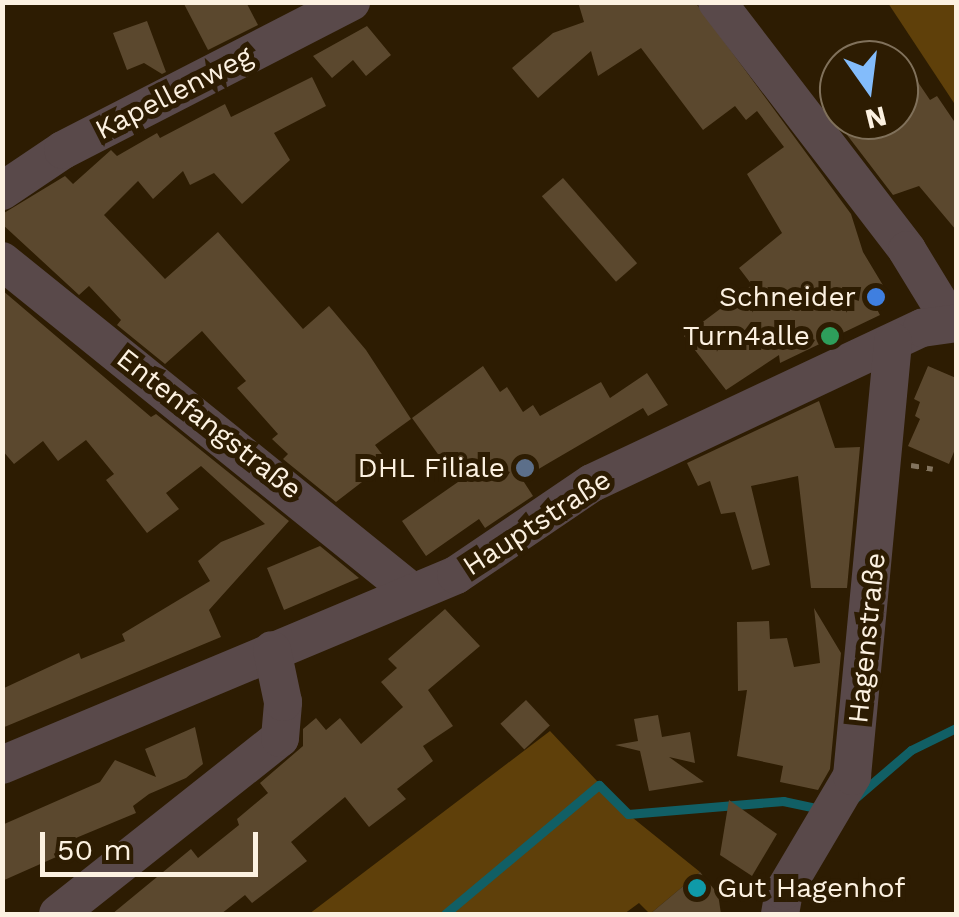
<!DOCTYPE html>
<meta charset="utf-8">
<style>
body{margin:0}
#map{position:relative;width:959px;height:917px;overflow:hidden;background:#2d1c02;font-family:"Work Sans",sans-serif}
div>[style]{position:absolute}
[style*='--x']{left:calc(var(--x)*1px);top:calc(var(--y)*1px);width:calc(var(--w)*1px);rotate:calc(var(--a)*1deg)}
.green>*{inset:0;background:#5f400a}
.stream>*{height:9px;margin:-4.5px;padding:0 4.5px;transform-origin:4.5px;border-radius:4.5px;background:#115f65}
.building>*{inset:0;background:#5b482e;transform-origin:0 0}
.path>*{height:5px;margin-top:-2.5px;transform-origin:0;background:repeating-linear-gradient(90deg,#82735d 0 8px,transparent 0 16px)}
.minor>*{height:38px;margin:-19px;padding:0 19px;transform-origin:19px;border-radius:19px;background:#59494a}
.dots>*{width:28px;height:28px;translate:-50% -50%;box-sizing:border-box;border:5px solid #2d1c02;border-radius:50%}
span{translate:-50% -50%;white-space:nowrap;text-align:center;line-height:1.15;-webkit-text-stroke:10px #2d1c02;paint-order:stroke}
.street-label{font-size:28px;color:#fcf1e1}
.poi-label{font-size:28px;color:#fcf1e1}
.right{translate:-100% -50%;text-align:right}
.left{translate:0 -50%;text-align:left}
.frame{position:absolute;inset:0;border:5px solid #fcf1e1;pointer-events:none}
.north{position:absolute;left:819px;top:40px;width:100px;height:100px;box-sizing:border-box;background:#2d1c02;border:2px solid #80715b;border-radius:50%;rotate:166deg;font-size:28px;font-weight:700;line-height:40px;text-align:center;color:#fcf1e1}
.north::after{content:'';display:block;margin:auto;width:35px;height:45px;background:#83bcfb;clip-path:polygon(50% 0,100% 100%,50% 72%,0 100%)}
.scale{position:absolute;left:40px;top:832px;width:218px;height:45px;box-sizing:border-box;border:5px solid #fcf1e1;border-top:0;padding-left:12px;font-size:30px;line-height:35px;white-space:nowrap;color:#fcf1e1;-webkit-text-stroke:8px #2d1c02;paint-order:stroke}
</style>
<div id="map">
<div class="green">
<i style="clip-path:polygon(888px 3px,956px 3px,956px 106px)"></i>
<i style="clip-path:polygon(550px 731px,628px 814px,700px 872px,650px 914px,639px 903px,624px 914px,309px 914px)"></i>
</div>
<div class="stream">
<i style="--x:854;--y:799;--w:75;--a:-40.7"></i>
<i style="--x:911;--y:750;--w:50;--a:-26.1"></i>
<i style="--x:445;--y:914;--w:201;--a:-40"></i>
<i style="--x:599;--y:785;--w:41;--a:45"></i>
<i style="--x:628;--y:814;--w:156;--a:-4.8"></i>
<i style="--x:783;--y:801;--w:38;--a:12"></i>
</div>
<div class="building">
<i style="clip-path:polygon(183px 2px,246px 2px,258px 25px,208px 50px)"></i>
<i style="clip-path:polygon(578px 2px,695px 2px,851px 214px,863px 252px,887px 292px,872px 300px,880px 315px,780px 363px,779px 355px,726px 390px,684px 336px,752px 285px,739px 268px,782px 233px,747px 174px,784px 147px,757px 111px,746px 120px,735px 106px,703px 130px,641px 48px,598px 76px,591px 51px,538px 98px,512px 68px,553px 33px,584px 22px)"></i>
<i style="clip-path:polygon(147px 21px,166px 72px,162px 74px,144px 63px,127px 70px,113px 33px)"></i>
<i style="clip-path:polygon(367px 26px,391px 55px,366px 76px,353px 60px,332px 78px,313px 56px)"></i>
<i style="clip-path:polygon(899px 54px,930px 100px,937px 96px,956px 124px,956px 230px,919px 186px,893px 195px,841px 127px,852px 120px,899px 120px)"></i>
<i style="clip-path:polygon(312px 77px,326px 106px,274px 133px,290px 160px,242px 204px,214px 173px,190px 185px,183px 171px,153px 199px,138px 181px,104px 215px,165px 279px,218px 232px,303px 329px,329px 306px,366px 350px,411px 419px,375px 445px,388px 462px,336px 502px,283px 459px,288px 454px,272px 439px,278px 434px,237px 388px,246px 381px,202px 331px,165px 364px,117px 325px,121px 320px,89px 286px,79px 295px,2px 224px,4px 213px,65px 176px,73px 184px,111px 150px,117px 156px,157px 133px,160px 138px,225px 104px,231px 117px)"></i>
<i style="left:563px;top:178px;width:113px;height:28px;rotate:49deg"></i>
<i style="clip-path:polygon(2px 290px,151px 417px,156px 414px,289px 521px,209px 610px,221px 637px,2px 728px,2px 689px,79px 653px,81px 659px,125px 641px,122px 634px,210px 581px,198px 561px,221px 542px,265px 524px,201px 466px,166px 493px,179px 509px,147px 533px,106px 480px,114px 474px,86px 440px,58px 461px,43px 441px,14px 464px,2px 450px)"></i>
<i style="clip-path:polygon(483px 366px,500px 392px,507px 387px,523px 412px,533px 405px,540px 416px,601px 382px,610px 398px,647px 373px,668px 405px,648px 416px,643px 408px,547px 464px,522px 479px,533px 496px,485px 528px,479px 519px,426px 556px,402px 521px,458px 482px,412px 418px)"></i>
<i style="clip-path:polygon(928px 366px,956px 378px,956px 447px,949px 464px,908px 446px,920px 419px,915px 416px,920px 402px,914px 399px)"></i>
<i style="clip-path:polygon(819px 401px,835px 448px,860px 447px,847px 588px,811px 588px,798px 476px,751px 486px,770px 565px,752px 570px,735px 512px,721px 514px,710px 481px,698px 486px,687px 463px)"></i>
<i style="clip-path:polygon(320px 546px,359px 578px,284px 610px,267px 568px)"></i>
<i style="clip-path:polygon(814px 608px,841px 653px,830px 769px,818px 790px,780px 782px,783px 766px,737px 756px,747px 690px,738px 691px,737px 622px,769px 621px,770px 639px,787px 638px,794px 667px,820px 663px)"></i>
<i style="clip-path:polygon(445px 609px,480px 646px,428px 690px,453px 726px,423px 746px,433px 761px,397px 789px,406px 799px,369px 827px,345px 797px,291px 842px,307px 861px,252px 903px,245px 895px,221px 914px,112px 914px,191px 849px,198px 858px,239px 825px,237px 819px,268px 793px,260px 783px,303px 746px,303px 729px,316px 718px,326px 730px,340px 718px,361px 744px,403px 707px,381px 682px,397px 668px,388px 659px)"></i>
<i style="left:526px;top:700px;width:35px;height:35px;rotate:47deg"></i>
<i style="clip-path:polygon(658px 715px,662px 737px,690px 732px,695px 763px,669px 757px,704px 782px,649px 791px,640px 751px,615px 745px,638px 741px,634px 719px)"></i>
<i style="clip-path:polygon(195px 727px,203px 764px,186px 778px,149px 794px,133px 806px,136px 813px,59px 845px,63px 854px,2px 881px,2px 825px,100px 782px,115px 760px,156px 777px,145px 749px)"></i>
<i style="clip-path:polygon(729px 800px,777px 834px,752px 876px,720px 855px)"></i>
<i style="clip-path:polygon(700px 872px,718px 894px,721px 914px,650px 914px)"></i>
</div>
<div class="path">
<i style="--x:911;--y:465;--w:22;--a:10"></i>
</div>
<div class="minor">
<i style="--x:717;--y:2;--w:312;--a:52.5"></i>
<i style="--x:907;--y:250;--w:84;--a:58.6"></i>
<i style="--x:2;--y:191;--w:73;--a:-33.9"></i>
<i style="--x:63;--y:150;--w:324;--a:-27.2"></i>
<i style="--x:2;--y:261;--w:527;--a:38.91"></i>
<i style="--x:2;--y:765;--w:492;--a:-22.7"></i>
<i style="--x:456;--y:575;--w:164;--a:-34.1"></i>
<i style="--x:592;--y:483;--w:365;--a:-25.2"></i>
<i style="--x:922;--y:328;--w:34;--a:-8"></i>
<i style="--x:58;--y:914;--w:283;--a:-38.4"></i>
<i style="--x:280;--y:738;--w:36;--a:-85"></i>
<i style="--x:283;--y:702;--w:53;--a:-101.9"></i>
<i style="--x:780;--y:914;--w:23;--a:-80"></i>
<i style="--x:784;--y:891;--w:134;--a:-59.4"></i>
<i style="--x:852;--y:776;--w:436;--a:-84.6"></i>
</div>
<div class="dots">
<i style="left:876px;top:297px;background:#3f7fe0"></i>
<i style="left:830px;top:336px;background:#2e9e5b"></i>
<i style="left:525px;top:468px;background:#5c6f8a"></i>
<i style="left:697px;top:888px;background:#0f9aa8"></i>
</div>
<div class="street-label">
<span style="left:174px;top:93px;rotate:-27deg">Kapellenweg</span>
<span style="left:209px;top:424px;rotate:38deg">Entenfangstraße</span>
<span style="left:537px;top:523px;rotate:-33deg">Hauptstraße</span>
<span style="left:867px;top:638px;rotate:-84deg">Hagenstraße</span>
</div>
<div class="poi-label">
<span class="right" style="left:856px;top:297px">Schneider</span>
<span class="right" style="left:810px;top:336px">Turn4alle</span>
<span class="right" style="left:505px;top:468px">DHL Filiale</span>
<span class="left" style="left:717px;top:888px">Gut Hagenhof</span>
</div>
<div class="frame"></div>
<div class="north">N</div>
<div class="scale">50 m</div>
</div>
